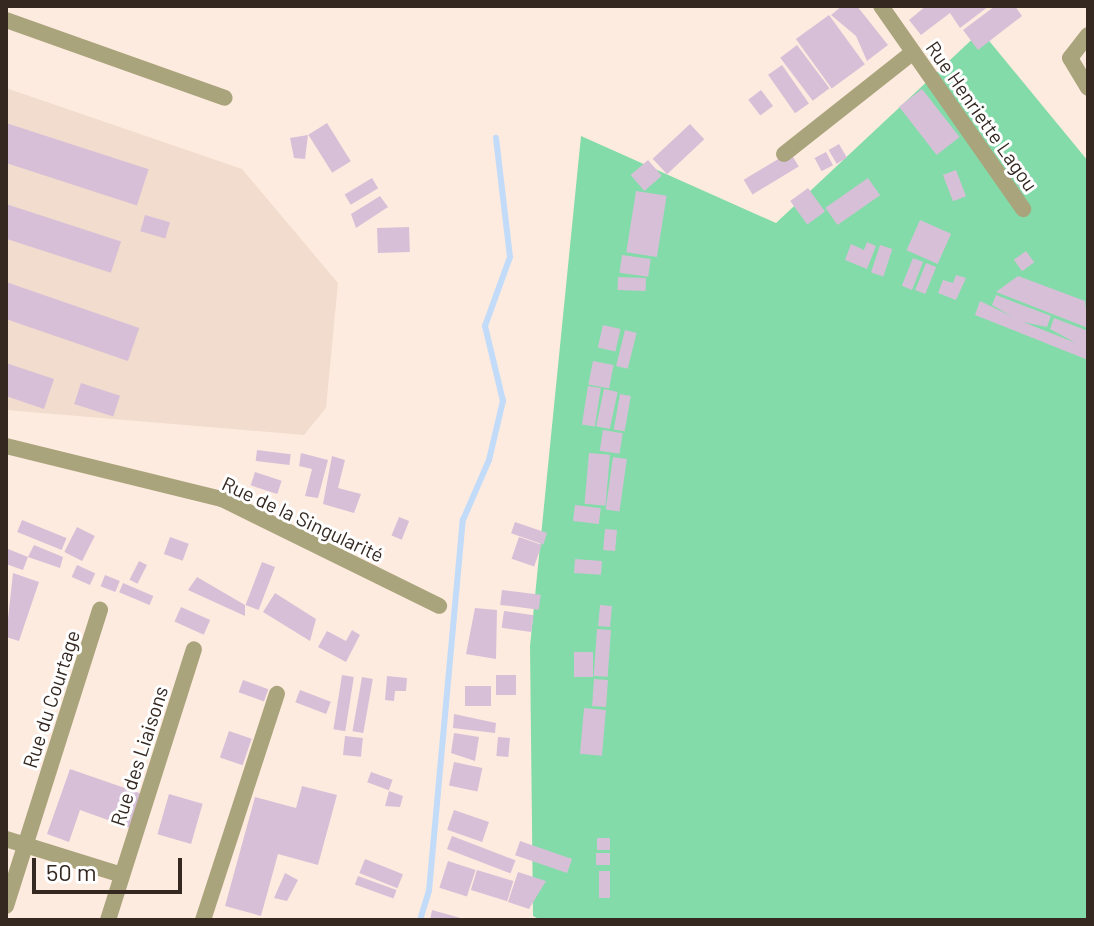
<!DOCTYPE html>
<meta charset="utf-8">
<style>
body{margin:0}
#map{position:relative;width:1094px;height:926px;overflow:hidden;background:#feebdf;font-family:Barlow,sans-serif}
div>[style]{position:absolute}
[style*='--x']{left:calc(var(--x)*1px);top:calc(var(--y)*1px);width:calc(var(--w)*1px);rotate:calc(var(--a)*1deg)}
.built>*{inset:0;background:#f2dccd}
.green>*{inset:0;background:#83dba9}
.stream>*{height:6px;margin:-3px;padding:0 3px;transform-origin:3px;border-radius:3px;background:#c2dbf9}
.building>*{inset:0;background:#d8bfd8;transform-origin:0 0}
.minor>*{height:16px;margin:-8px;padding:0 8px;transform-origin:8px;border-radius:8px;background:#aaa47c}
span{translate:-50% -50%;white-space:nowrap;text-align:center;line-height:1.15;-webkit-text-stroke:6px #fff;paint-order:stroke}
.street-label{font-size:20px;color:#342821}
.frame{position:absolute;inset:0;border:8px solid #342821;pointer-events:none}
.scale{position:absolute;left:32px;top:858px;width:150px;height:36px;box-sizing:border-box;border:4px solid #342821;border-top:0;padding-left:10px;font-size:24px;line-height:28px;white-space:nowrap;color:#342821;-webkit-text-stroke:6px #fff;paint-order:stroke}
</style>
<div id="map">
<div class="built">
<i style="clip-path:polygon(6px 88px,242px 169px,338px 283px,326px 408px,304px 435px,6px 410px)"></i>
</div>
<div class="green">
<i style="clip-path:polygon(981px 31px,1088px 161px,1088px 920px,541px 920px,533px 916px,530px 646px,581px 136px,776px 223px)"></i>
</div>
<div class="stream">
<i style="--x:420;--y:920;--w:30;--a:-73"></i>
<i style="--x:429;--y:891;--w:373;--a:-84.8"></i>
<i style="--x:463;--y:520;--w:65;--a:-66.6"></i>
<i style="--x:489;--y:460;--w:61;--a:-76.7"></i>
<i style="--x:503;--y:401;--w:77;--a:-103.5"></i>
<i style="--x:485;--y:326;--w:73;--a:-70.1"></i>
<i style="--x:510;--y:257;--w:120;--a:-96.7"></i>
</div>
<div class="building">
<i style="clip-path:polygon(842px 6px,857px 6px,888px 45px,867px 61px,856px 36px,831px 15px)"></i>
<i style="clip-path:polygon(926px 6px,989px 6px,960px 28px,950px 13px,921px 35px,909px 20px)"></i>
<i style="clip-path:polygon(995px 6px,1015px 6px,1022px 16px,978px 50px,963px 30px)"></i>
<i style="left:829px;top:15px;width:61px;height:41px;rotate:54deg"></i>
<i style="left:797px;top:45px;width:54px;height:21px;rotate:53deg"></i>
<i style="left:782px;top:65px;width:47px;height:17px;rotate:55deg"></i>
<i style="left:922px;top:89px;width:61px;height:29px;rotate:52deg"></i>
<i style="left:761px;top:90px;width:20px;height:16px;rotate:53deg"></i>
<i style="left:6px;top:123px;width:150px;height:38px;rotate:18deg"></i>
<i style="left:327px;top:123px;width:45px;height:22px;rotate:58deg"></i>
<i style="left:690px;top:124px;width:21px;height:51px;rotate:47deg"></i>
<i style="clip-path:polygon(308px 135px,305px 159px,294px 158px,290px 138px)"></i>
<i style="left:839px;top:144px;width:16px;height:12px;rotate:60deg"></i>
<i style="left:790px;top:152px;width:17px;height:54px;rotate:59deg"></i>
<i style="left:826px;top:152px;width:15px;height:13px;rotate:62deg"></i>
<i style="left:1015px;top:155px;width:32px;height:15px;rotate:54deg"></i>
<i style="left:648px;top:160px;width:21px;height:23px;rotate:49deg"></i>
<i style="left:956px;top:170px;width:28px;height:14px;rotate:69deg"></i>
<i style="left:372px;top:178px;width:12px;height:32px;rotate:59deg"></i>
<i style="left:868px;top:178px;width:21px;height:52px;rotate:55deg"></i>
<i style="left:808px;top:188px;width:29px;height:22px;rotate:54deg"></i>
<i style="left:636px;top:191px;width:31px;height:62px;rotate:9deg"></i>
<i style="clip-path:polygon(380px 196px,388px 207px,356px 228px,351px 214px)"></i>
<i style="left:6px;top:204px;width:121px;height:33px;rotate:18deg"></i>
<i style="left:145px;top:215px;width:26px;height:17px;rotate:16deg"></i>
<i style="left:920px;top:220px;width:34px;height:33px;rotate:24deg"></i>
<i style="left:409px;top:227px;width:25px;height:32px;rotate:88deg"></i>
<i style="clip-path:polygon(867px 242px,876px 246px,867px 269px,845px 260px,851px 244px,864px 250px)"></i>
<i style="left:880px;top:245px;width:13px;height:29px;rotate:18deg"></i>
<i style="left:1026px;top:251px;width:14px;height:15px;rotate:54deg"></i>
<i style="left:622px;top:255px;width:29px;height:18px;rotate:8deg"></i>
<i style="left:913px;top:258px;width:11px;height:30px;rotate:22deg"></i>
<i style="left:926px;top:263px;width:11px;height:29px;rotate:22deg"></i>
<i style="clip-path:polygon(956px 275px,966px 278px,956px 300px,938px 293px,943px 280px,953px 283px)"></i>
<i style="clip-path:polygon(1018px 276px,1085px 301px,1088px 328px,996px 292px)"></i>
<i style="left:618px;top:277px;width:28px;height:13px;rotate:2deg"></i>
<i style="left:6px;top:282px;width:141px;height:35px;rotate:19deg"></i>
<i style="clip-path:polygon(996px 295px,1051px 316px,1047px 327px,1023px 322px,1076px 343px,1050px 329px,1054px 318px,1088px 331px,1088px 360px,975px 315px,980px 301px,1013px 317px,992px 305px)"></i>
<i style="left:603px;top:325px;width:18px;height:23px;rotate:13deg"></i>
<i style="left:625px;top:330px;width:12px;height:37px;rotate:14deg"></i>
<i style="left:593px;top:361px;width:21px;height:24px;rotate:11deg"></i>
<i style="clip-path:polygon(6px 363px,54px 379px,44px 409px,6px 396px)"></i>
<i style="left:81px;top:383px;width:41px;height:22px;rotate:18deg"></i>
<i style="left:588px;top:386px;width:13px;height:39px;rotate:9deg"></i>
<i style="left:604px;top:389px;width:14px;height:38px;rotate:12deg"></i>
<i style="left:620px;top:394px;width:11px;height:36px;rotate:10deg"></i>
<i style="left:603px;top:430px;width:20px;height:21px;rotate:9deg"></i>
<i style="left:257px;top:450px;width:34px;height:11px;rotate:7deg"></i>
<i style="clip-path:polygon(301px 453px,328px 460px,318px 498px,305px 496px,312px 469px,299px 466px)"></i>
<i style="left:589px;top:453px;width:21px;height:51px;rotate:5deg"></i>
<i style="clip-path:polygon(332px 456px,345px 460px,338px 488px,361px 494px,354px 513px,323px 504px)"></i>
<i style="left:613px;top:457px;width:14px;height:53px;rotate:8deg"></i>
<i style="left:255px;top:472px;width:28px;height:14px;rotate:18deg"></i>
<i style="left:575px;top:505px;width:26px;height:16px;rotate:7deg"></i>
<i style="left:399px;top:517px;width:11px;height:20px;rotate:22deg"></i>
<i style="left:22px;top:520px;width:48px;height:13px;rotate:22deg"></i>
<i style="left:515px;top:522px;width:34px;height:12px;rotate:19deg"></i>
<i style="left:77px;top:527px;width:20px;height:28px;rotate:27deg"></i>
<i style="left:605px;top:529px;width:12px;height:21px;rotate:5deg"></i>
<i style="left:170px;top:537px;width:20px;height:18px;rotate:20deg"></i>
<i style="left:519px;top:537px;width:24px;height:23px;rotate:19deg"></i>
<i style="clip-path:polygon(34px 545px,63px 557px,60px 568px,28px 557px)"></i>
<i style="clip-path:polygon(8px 549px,28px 557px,23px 570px,6px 564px)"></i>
<i style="left:575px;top:559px;width:27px;height:14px;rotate:4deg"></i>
<i style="left:139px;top:561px;width:9px;height:21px;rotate:27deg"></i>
<i style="left:262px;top:562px;width:14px;height:46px;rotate:21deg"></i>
<i style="left:77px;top:565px;width:20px;height:13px;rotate:24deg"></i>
<i style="clip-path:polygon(13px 573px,39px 582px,19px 641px,6px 637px)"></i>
<i style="left:105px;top:575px;width:16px;height:12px;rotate:22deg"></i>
<i style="clip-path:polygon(197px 577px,245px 605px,245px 616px,188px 590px)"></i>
<i style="left:123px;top:583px;width:33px;height:10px;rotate:23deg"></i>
<i style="left:502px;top:590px;width:39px;height:15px;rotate:7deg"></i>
<i style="clip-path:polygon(275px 593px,316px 619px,310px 641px,263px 612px)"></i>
<i style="left:600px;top:605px;width:12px;height:21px;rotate:5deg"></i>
<i style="left:181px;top:607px;width:32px;height:16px;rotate:24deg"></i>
<i style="clip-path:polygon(475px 608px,497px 610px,496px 659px,466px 654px)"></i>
<i style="left:504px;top:611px;width:30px;height:17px;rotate:8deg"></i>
<i style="left:597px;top:629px;width:14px;height:47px;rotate:4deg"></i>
<i style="clip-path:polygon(352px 630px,360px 635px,346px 662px,318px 647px,327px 631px,346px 641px)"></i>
<i style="left:574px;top:652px;width:19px;height:25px"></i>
<i style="left:342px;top:675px;width:12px;height:55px;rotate:9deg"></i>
<i style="left:516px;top:675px;width:20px;height:20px;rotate:90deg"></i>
<i style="clip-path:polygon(387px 676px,407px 678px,406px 691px,395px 691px,394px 701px,385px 700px)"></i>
<i style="left:362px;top:677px;width:11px;height:55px;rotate:10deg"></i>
<i style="left:594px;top:679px;width:14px;height:27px;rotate:4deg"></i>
<i style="left:243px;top:680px;width:27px;height:13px;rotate:20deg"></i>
<i style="left:465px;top:686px;width:26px;height:20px"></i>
<i style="left:300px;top:690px;width:33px;height:13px;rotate:21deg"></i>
<i style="left:584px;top:708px;width:22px;height:46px;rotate:5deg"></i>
<i style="clip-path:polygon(454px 714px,496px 723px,495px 733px,453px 728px)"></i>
<i style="left:229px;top:731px;width:24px;height:28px;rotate:19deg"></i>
<i style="clip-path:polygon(454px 733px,479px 737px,475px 761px,451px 753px)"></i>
<i style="left:345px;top:736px;width:18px;height:19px;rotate:6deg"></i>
<i style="left:498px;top:737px;width:12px;height:19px;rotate:5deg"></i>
<i style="left:454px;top:762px;width:29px;height:24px;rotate:12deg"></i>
<i style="clip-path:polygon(70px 769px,145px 795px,133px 829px,80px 810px,69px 842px,47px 834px)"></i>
<i style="left:371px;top:772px;width:23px;height:11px;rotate:20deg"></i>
<i style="clip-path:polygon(302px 786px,337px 795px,318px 865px,278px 854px,261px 916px,225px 906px,255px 797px,296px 808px)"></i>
<i style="clip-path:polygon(389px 791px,403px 796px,400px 807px,385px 806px)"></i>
<i style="left:169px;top:794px;width:35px;height:42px;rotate:16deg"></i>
<i style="left:454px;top:810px;width:37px;height:21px;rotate:19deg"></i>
<i style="left:452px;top:836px;width:68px;height:14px;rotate:21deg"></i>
<i style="left:597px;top:838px;width:13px;height:12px"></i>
<i style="left:520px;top:841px;width:55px;height:15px;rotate:19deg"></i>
<i style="left:596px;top:853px;width:14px;height:12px"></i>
<i style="left:365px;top:859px;width:41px;height:15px;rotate:22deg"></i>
<i style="left:448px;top:861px;width:29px;height:28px;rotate:18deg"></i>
<i style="left:477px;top:870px;width:38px;height:21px;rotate:17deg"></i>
<i style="left:599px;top:871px;width:11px;height:27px"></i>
<i style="clip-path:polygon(518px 872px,546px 881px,529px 909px,508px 902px)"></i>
<i style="clip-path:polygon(285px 873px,298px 880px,287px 901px,274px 898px)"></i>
<i style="left:358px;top:876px;width:41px;height:9px;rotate:20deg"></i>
<i style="clip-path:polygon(432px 910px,464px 919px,464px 920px,430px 920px)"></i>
</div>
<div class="minor">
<i style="--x:881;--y:6;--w:248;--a:55"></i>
<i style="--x:6;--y:20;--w:232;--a:19.6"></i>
<i style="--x:1088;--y:35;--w:29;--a:128"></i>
<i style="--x:1070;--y:58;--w:35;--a:59"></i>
<i style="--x:784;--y:154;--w:164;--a:-38.3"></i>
<i style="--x:6;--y:446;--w:222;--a:13.8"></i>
<i style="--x:222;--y:499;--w:242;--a:26.2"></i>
<i style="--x:6;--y:839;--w:121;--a:17.2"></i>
<i style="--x:6;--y:906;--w:311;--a:-72.4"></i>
<i style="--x:108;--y:920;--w:284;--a:-72.4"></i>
<i style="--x:203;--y:920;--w:238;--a:-71.9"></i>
</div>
<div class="street-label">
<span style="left:982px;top:116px;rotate:55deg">Rue Henriette Lagou</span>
<span style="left:303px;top:519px;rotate:25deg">Rue de la Singularité</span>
<span style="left:51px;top:699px;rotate:-72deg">Rue du Courtage</span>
<span style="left:139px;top:756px;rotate:-72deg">Rue des Liaisons</span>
</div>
<div class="frame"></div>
<div class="scale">50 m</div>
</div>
